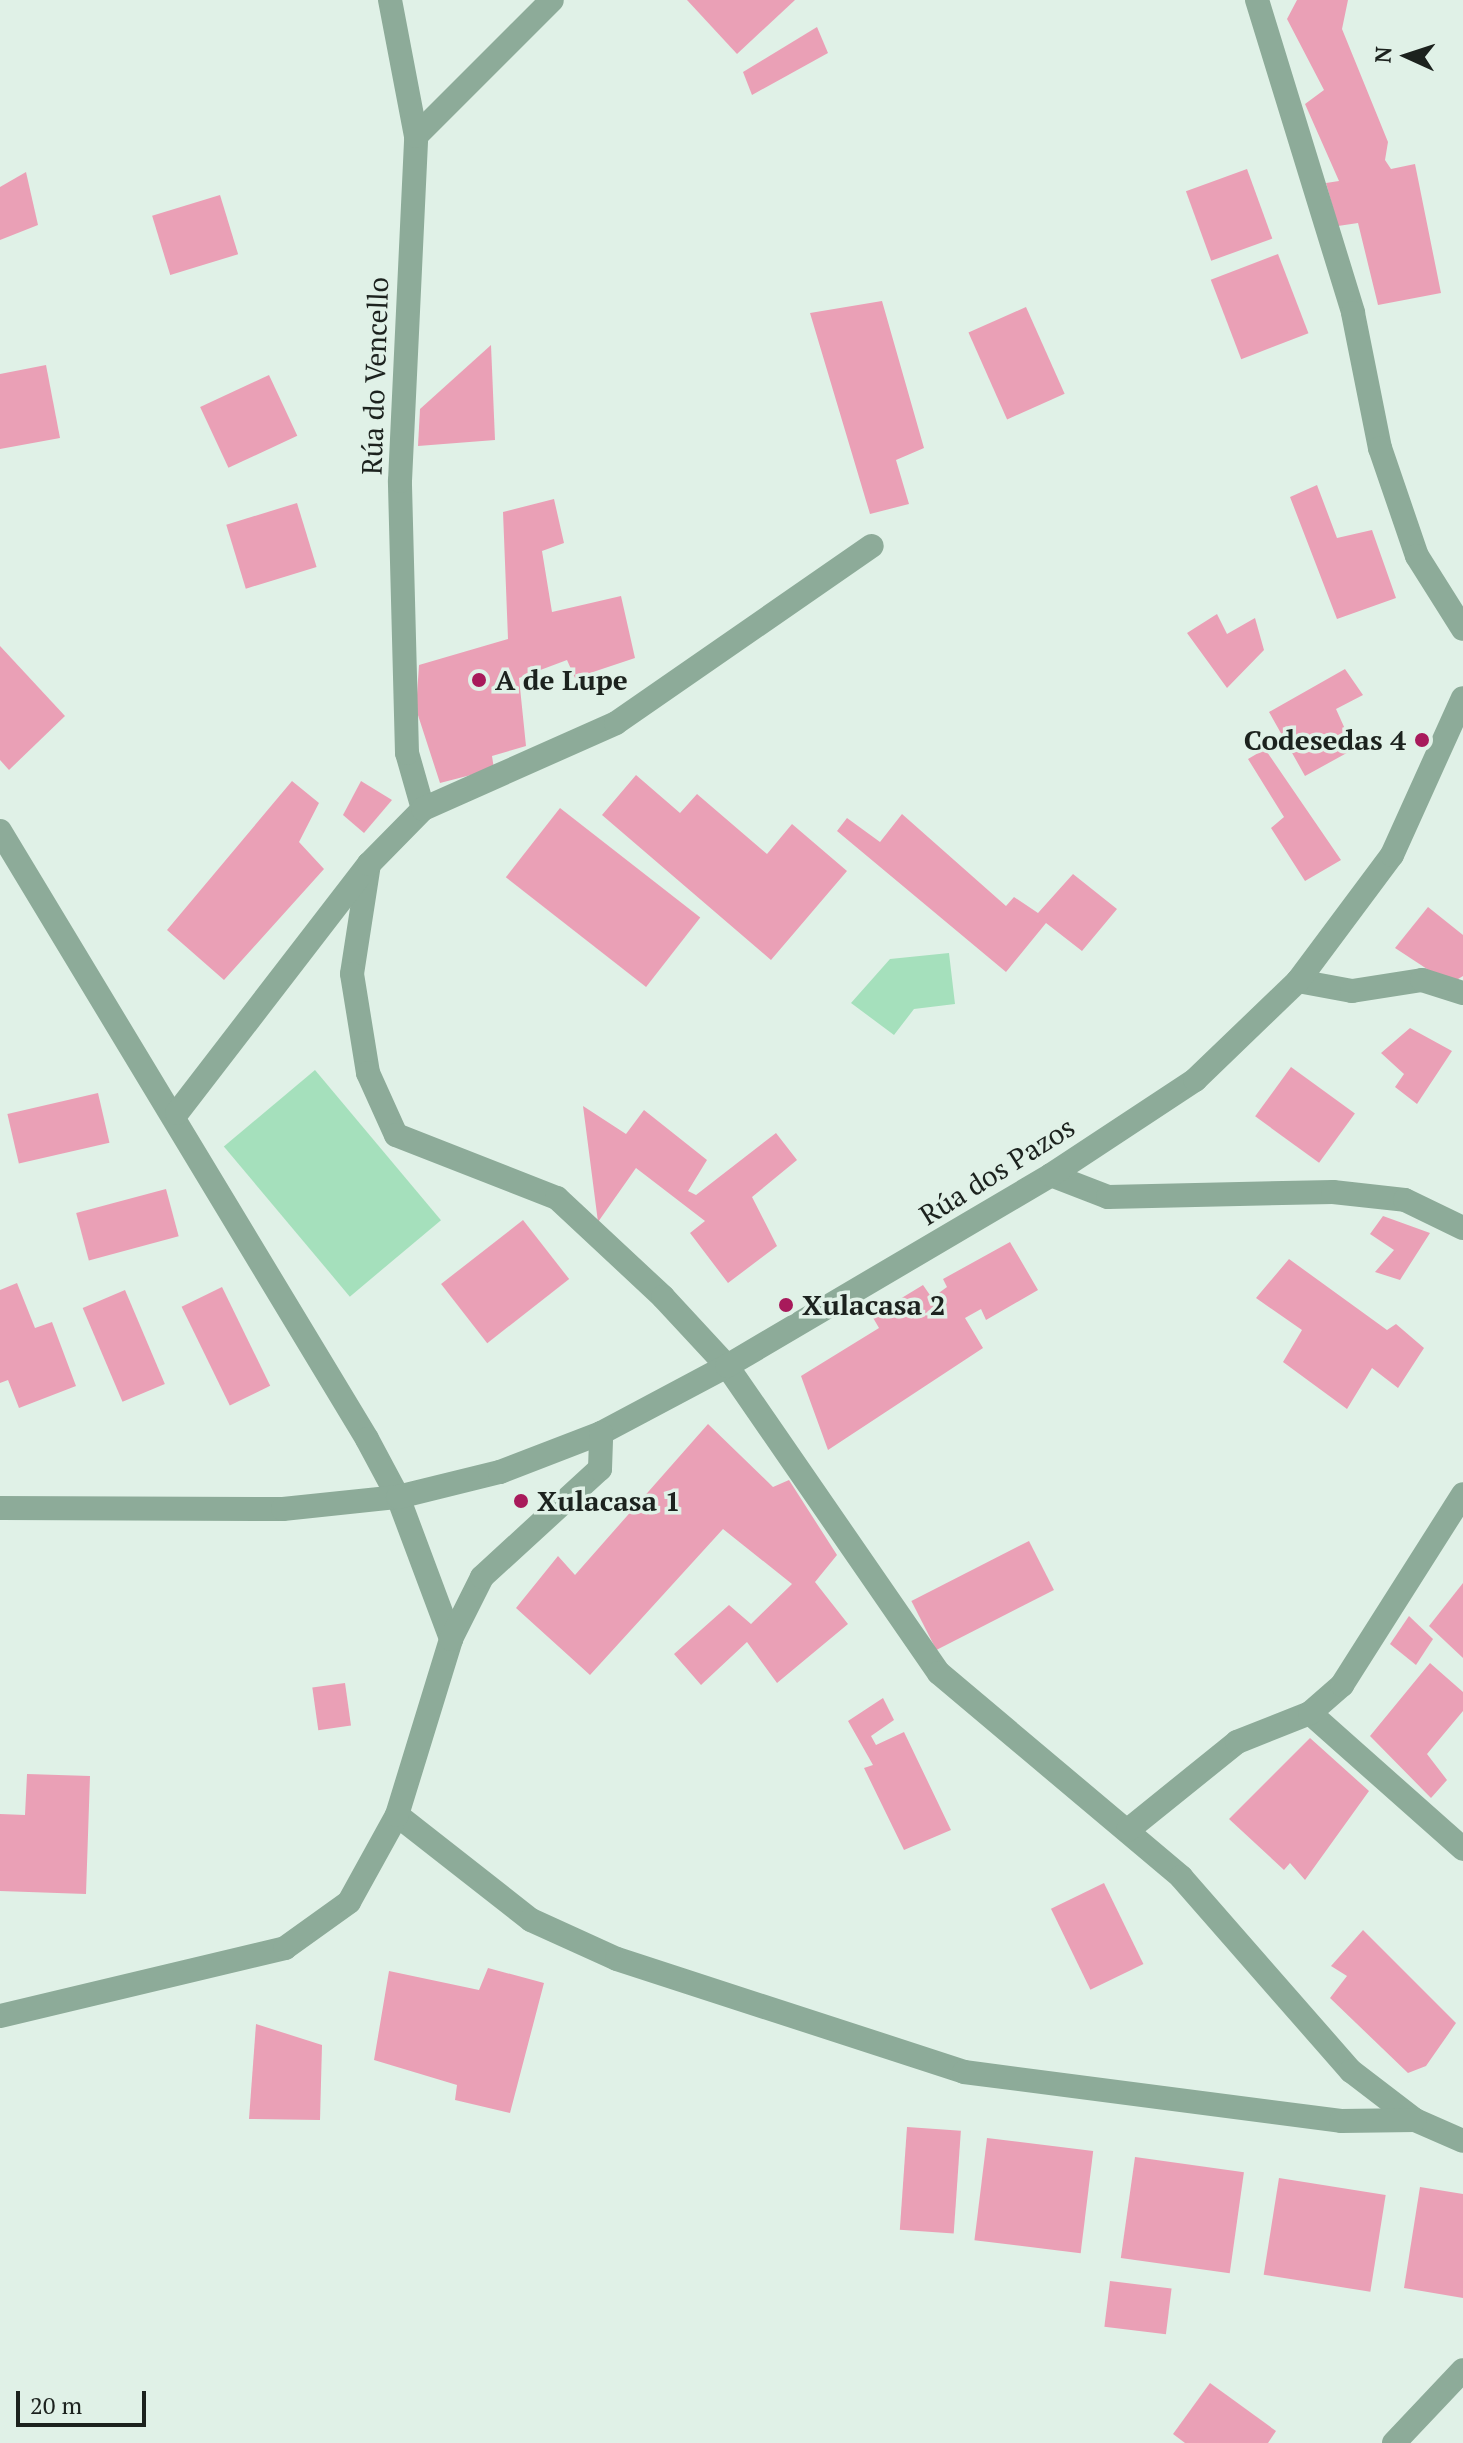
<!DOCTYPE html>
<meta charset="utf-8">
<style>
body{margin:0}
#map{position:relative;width:1463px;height:2443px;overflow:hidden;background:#e0f1e7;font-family:"PT Serif",serif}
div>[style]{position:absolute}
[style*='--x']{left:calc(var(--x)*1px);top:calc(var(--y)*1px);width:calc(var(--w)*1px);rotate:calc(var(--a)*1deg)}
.green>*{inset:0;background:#a5e0bc;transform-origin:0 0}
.building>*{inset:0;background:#eaa0b6;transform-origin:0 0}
.minor>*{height:24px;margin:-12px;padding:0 12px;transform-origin:12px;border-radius:12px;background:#8dab99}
.dots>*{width:22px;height:22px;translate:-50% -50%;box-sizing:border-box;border:4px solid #e0f1e7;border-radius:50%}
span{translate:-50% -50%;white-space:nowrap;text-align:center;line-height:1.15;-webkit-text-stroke:7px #e0f1e7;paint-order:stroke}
.street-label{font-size:28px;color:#1c221e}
.poi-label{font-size:28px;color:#1c221e;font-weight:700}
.left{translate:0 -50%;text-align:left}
.right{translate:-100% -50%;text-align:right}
.north{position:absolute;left:1367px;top:16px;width:80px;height:80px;-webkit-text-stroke:6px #e0f1e7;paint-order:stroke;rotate:273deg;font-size:22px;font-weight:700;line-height:32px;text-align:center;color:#1c221e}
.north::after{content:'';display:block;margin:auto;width:28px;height:36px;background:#1c221e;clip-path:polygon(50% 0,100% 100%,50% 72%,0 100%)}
.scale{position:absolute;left:16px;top:2391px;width:130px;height:36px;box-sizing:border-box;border:4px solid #1c221e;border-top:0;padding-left:10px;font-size:24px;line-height:28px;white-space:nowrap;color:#1c221e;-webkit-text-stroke:6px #e0f1e7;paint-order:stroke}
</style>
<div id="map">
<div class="green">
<i style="clip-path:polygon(949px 953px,955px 1004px,914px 1009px,894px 1035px,851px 1003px,890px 959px)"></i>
<i style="left:315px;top:1070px;width:196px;height:119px;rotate:50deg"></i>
</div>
<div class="building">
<i style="clip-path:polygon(687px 0,795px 0,737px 54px)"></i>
<i style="clip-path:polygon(1297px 0,1348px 0,1342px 29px,1388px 142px,1385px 160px,1391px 169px,1415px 164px,1441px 293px,1378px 305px,1358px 223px,1338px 226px,1326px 183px,1339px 181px,1305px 104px,1324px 90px,1287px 19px)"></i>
<i style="clip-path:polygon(817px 27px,828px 53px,752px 95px,743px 72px)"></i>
<i style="left:1247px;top:169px;width:74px;height:65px;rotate:70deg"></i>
<i style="clip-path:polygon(26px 172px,38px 225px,0 240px,0 187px)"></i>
<i style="left:220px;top:195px;width:62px;height:71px;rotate:73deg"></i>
<i style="left:1278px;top:254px;width:85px;height:72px;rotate:69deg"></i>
<i style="clip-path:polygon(882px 301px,924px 448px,896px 460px,909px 504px,870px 514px,810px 313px)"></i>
<i style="left:1026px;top:307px;width:95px;height:63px;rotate:66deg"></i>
<i style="clip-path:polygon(491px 345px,495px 440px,418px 446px,420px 409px)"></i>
<i style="clip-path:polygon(46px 365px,60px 438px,0 449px,0 374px)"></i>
<i style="left:269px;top:375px;width:67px;height:76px;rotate:65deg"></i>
<i style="clip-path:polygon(1317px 485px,1337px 538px,1372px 530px,1396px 598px,1337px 619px,1290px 497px)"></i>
<i style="clip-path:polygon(554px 499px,564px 543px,542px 551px,552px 612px,621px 596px,635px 658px,575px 678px,567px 660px,519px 678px,526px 746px,492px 756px,494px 769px,440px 783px,416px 709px,419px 665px,508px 639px,503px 512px)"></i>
<i style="left:297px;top:503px;width:67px;height:74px;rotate:73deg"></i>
<i style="clip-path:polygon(1217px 614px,1227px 634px,1255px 618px,1264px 650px,1227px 688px,1187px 633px)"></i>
<i style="clip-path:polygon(0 646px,65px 716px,9px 770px,0 760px)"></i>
<i style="clip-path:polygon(1345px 669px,1363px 695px,1336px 709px,1354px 749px,1305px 776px,1269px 712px)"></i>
<i style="clip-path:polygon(1265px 749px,1341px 860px,1305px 881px,1271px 828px,1284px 817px,1248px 759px)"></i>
<i style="clip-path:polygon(636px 775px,680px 813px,697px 794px,767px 854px,792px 824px,847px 871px,771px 960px,602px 815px)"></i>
<i style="clip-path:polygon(292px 781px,319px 803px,299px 842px,324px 869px,224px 980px,167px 930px)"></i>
<i style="clip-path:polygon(361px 781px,392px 800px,364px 833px,343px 815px)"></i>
<i style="left:560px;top:808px;width:178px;height:88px;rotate:38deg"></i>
<i style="clip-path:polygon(902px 814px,1006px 906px,1014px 897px,1038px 913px,1073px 874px,1117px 909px,1082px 951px,1046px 923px,1006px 972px,837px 831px,847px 818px,880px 842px)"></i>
<i style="clip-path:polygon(1428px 907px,1463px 935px,1463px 976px,1450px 984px,1395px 948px)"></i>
<i style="clip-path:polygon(1410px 1028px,1452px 1051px,1417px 1104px,1395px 1087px,1404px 1074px,1381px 1053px)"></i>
<i style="left:1291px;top:1067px;width:79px;height:61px;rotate:36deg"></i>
<i style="left:98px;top:1093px;width:51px;height:93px;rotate:77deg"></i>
<i style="clip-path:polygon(583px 1106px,626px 1134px,644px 1110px,707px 1160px,688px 1191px,696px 1195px,776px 1133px,797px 1160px,752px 1197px,777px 1246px,728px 1283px,690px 1233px,705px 1221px,636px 1168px,598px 1222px)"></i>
<i style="left:166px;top:1189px;width:49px;height:93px;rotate:75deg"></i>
<i style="clip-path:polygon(1383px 1216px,1430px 1233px,1400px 1280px,1375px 1272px,1394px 1250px,1370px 1234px)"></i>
<i style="left:523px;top:1220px;width:75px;height:104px;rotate:52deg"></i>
<i style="clip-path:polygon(1010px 1242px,1038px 1290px,986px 1320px,981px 1309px,965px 1318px,983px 1348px,828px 1450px,801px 1376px,879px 1328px,872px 1316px,923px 1285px,932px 1298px,947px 1287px,943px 1279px)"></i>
<i style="clip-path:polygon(1289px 1259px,1387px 1330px,1396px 1324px,1424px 1348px,1398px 1388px,1372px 1368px,1347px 1409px,1283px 1362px,1302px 1330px,1256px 1298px)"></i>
<i style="clip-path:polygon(17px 1283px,35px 1328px,52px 1322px,76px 1386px,19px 1408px,8px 1380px,0 1383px,0 1290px)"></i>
<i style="left:222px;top:1287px;width:110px;height:45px;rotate:64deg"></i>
<i style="left:125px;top:1290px;width:102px;height:46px;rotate:67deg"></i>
<i style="clip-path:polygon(708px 1424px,773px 1487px,789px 1480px,837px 1555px,815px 1582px,848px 1624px,777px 1683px,747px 1642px,701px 1685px,674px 1654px,729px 1605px,751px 1624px,792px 1584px,723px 1529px,590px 1675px,516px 1608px,558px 1556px,575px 1575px)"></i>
<i style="left:1029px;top:1541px;width:55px;height:132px;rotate:63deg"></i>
<i style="clip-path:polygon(1463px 1583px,1463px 1658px,1429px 1626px)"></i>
<i style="clip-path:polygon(1409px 1616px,1433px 1639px,1416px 1665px,1390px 1644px)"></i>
<i style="clip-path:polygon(1430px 1663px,1463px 1692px,1463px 1711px,1427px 1754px,1447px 1780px,1431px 1798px,1370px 1736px)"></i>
<i style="left:345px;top:1683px;width:43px;height:33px;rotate:82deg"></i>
<i style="clip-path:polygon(883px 1698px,894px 1720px,871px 1736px,876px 1745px,904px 1732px,951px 1830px,904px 1850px,864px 1768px,873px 1765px,848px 1721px)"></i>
<i style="clip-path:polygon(1310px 1738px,1369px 1791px,1305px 1880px,1290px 1863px,1284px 1870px,1229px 1819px)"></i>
<i style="clip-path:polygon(27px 1774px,90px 1776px,86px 1894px,0 1891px,0 1814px,25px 1815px)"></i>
<i style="left:1104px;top:1883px;width:90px;height:59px;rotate:64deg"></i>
<i style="clip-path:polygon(1363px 1930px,1456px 2023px,1426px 2066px,1408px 2073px,1330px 1998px,1347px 1976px,1331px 1966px)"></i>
<i style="clip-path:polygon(488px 1968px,544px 1983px,510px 2113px,455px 2100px,457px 2085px,374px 2060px,389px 1971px,479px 1990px)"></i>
<i style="clip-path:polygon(256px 2024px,322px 2045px,320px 2120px,249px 2119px)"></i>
<i style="left:907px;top:2127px;width:54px;height:103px;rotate:4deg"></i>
<i style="left:987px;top:2138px;width:107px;height:103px;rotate:7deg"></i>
<i style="left:1135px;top:2157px;width:110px;height:102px;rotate:8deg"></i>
<i style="left:1279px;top:2178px;width:108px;height:98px;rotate:9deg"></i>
<i style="clip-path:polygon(1420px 2187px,1463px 2194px,1463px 2298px,1404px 2288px)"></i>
<i style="left:1110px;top:2281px;width:62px;height:46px;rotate:7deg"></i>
<i style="clip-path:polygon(1210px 2383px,1276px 2431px,1268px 2443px,1185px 2443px,1173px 2434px)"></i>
</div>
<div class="minor">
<i style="--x:390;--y:0;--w:138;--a:79.2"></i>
<i style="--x:1257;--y:0;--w:327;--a:72.9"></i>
<i style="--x:1353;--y:313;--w:138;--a:78.7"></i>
<i style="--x:1380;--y:448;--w:114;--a:71.1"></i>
<i style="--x:1417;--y:556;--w:86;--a:57.8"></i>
<i style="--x:423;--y:809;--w:58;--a:-105.9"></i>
<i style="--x:407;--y:753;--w:272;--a:-91.5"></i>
<i style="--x:400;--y:481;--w:345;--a:-87.3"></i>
<i style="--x:416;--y:136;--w:192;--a:-45"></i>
<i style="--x:0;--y:831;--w:710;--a:58.88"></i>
<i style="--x:367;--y:1439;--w:66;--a:61.9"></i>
<i style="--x:398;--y:1497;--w:152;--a:69.5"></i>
<i style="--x:369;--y:864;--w:111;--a:98.8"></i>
<i style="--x:352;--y:974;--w:100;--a:80.8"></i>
<i style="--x:368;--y:1073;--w:68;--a:65.7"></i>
<i style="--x:396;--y:1135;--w:173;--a:21.4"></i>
<i style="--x:557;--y:1198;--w:145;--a:43"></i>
<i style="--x:663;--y:1297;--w:94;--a:47.2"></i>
<i style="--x:727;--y:1366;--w:373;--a:55.4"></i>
<i style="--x:939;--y:1673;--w:317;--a:40.1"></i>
<i style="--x:1181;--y:1877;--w:258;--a:48.8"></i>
<i style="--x:1351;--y:2071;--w:81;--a:37.4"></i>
<i style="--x:1415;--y:2120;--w:52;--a:23.6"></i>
<i style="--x:1298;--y:981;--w:55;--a:10.5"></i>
<i style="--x:1352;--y:991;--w:71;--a:-8.9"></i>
<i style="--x:1422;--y:980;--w:43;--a:17.6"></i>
<i style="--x:177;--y:1113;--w:314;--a:-52.4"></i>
<i style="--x:369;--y:864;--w:77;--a:-45.5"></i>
<i style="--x:423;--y:809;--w:211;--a:-24"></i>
<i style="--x:616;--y:723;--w:311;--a:-34.7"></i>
<i style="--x:1051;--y:1175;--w:61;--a:21.1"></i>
<i style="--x:1108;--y:1197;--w:225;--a:-1.3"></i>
<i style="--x:1333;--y:1192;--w:72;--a:6.3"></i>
<i style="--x:1405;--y:1200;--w:64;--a:25.8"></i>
<i style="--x:0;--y:1508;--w:283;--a:0.2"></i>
<i style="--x:283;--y:1509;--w:116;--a:-6"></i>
<i style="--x:398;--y:1497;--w:105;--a:-13.8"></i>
<i style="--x:500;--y:1472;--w:108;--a:-21.1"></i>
<i style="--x:601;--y:1433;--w:143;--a:-28"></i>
<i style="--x:727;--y:1366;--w:376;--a:-30.5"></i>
<i style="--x:1051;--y:1175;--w:173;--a:-33.4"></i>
<i style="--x:1195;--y:1080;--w:143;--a:-43.9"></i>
<i style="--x:1298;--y:981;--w:157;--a:-53.3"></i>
<i style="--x:1392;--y:855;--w:172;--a:-65.7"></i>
<i style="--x:1310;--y:1713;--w:205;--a:41.6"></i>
<i style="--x:397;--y:1815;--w:170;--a:38.1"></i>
<i style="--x:531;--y:1920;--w:94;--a:24.4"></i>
<i style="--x:617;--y:1959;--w:365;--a:18"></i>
<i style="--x:964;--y:2072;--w:380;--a:7.4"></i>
<i style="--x:1341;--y:2121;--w:74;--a:-0.8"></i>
<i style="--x:1128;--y:1830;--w:140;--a:-38.9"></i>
<i style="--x:1237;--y:1742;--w:79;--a:-21.7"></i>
<i style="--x:1310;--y:1713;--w:43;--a:-41.2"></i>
<i style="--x:1342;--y:1685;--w:226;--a:-57.6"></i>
<i style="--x:0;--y:2016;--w:293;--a:-13.4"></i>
<i style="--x:285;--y:1948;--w:79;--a:-35.7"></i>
<i style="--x:349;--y:1902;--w:99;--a:-61.1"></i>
<i style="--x:397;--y:1815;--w:184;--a:-72.9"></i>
<i style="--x:451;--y:1639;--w:69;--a:-63.4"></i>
<i style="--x:482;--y:1577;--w:160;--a:-42.5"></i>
<i style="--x:600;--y:1469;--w:36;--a:-88"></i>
<i style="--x:1394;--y:2443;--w:100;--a:-46.6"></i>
</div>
<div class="dots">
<i style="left:479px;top:680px;background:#a81a5b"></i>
<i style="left:1422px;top:740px;background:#a81a5b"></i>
<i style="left:786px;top:1305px;background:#a81a5b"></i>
<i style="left:521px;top:1501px;background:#a81a5b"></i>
</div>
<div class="street-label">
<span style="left:375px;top:376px;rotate:-88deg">Rúa do Vencello</span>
<span style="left:997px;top:1171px;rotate:-32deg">Rúa dos Pazos</span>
</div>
<div class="poi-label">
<span class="left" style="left:495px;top:680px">A de Lupe</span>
<span class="right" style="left:1406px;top:740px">Codesedas 4</span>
<span class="left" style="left:802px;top:1305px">Xulacasa 2</span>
<span class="left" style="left:537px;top:1501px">Xulacasa 1</span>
</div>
<div class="north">N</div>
<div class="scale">20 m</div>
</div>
